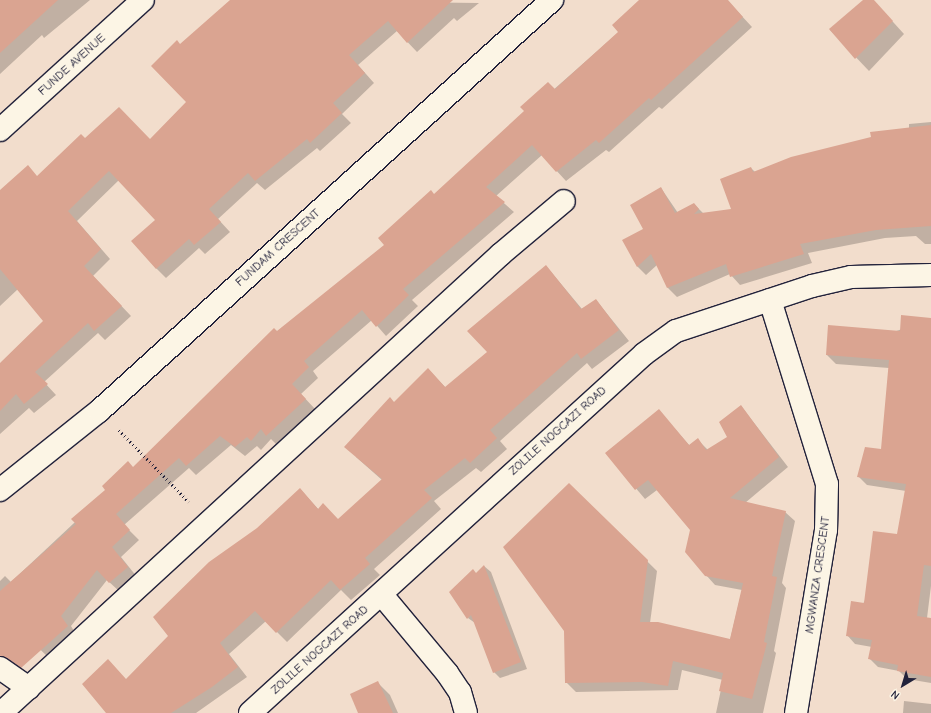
<!DOCTYPE html>
<style>
body{margin:0}
#map{position:relative;width:931px;height:713px;overflow:hidden;background:#f2ddcc;font-family:"Comic Neue",sans-serif}
div>[style]{position:absolute}
[style*='--x']{left:calc(var(--x)*1px);top:calc(var(--y)*1px);width:calc(var(--w)*1px);rotate:calc(var(--a)*1deg)}
.shadow>*{inset:0;background:#0003}
.building>*{inset:0;background:#daa491}
.path>*{height:2.5px;margin-top:-1.25px;transform-origin:0;background:repeating-linear-gradient(90deg,#22223b 0 1px,transparent 0 4px)}
.roads{filter:drop-shadow(1px 0 #22223b) drop-shadow(-1px 0 #22223b) drop-shadow(0 1px #22223b) drop-shadow(0 -1px #22223b)}
.minor>*{height:22px;margin:-11px;padding:0 11px;transform-origin:11px;border-radius:11px;background:#fcf5e5}
span{translate:-50% -50%;white-space:nowrap;text-align:center;line-height:1.15;-webkit-text-stroke:4px #fcf5e5;paint-order:stroke}
.street-label{font-size:12px;color:#22223b}
.north{position:absolute;left:883px;top:665px;width:40px;height:40px;-webkit-text-stroke:3px #fcf5e5;paint-order:stroke;rotate:218deg;font-size:11px;font-weight:700;line-height:16px;text-align:center;color:#22223b}
.north::after{content:'';display:block;margin:auto;width:14px;height:18px;background:#22223b;clip-path:polygon(50% 0,100% 100%,50% 72%,0 100%)}
</style>
<div id="map">
<div class="shadow">
<i style="clip-path:polygon(0 0,90px 0,44px 38px,42px 35px,0 74px)"></i>
<i style="clip-path:polygon(231px 0,479px 3px,457px 21px,454px 18px,417px 52px,397px 31px,358px 65px,374px 83px,342px 114px,351px 123px,320px 151px,317px 148px,265px 190px,257px 183px,218px 219px,230px 232px,205px 254px,199px 248px,166px 278px,156px 268px,156px 220px,119px 180px,77px 221px,110px 259px,93px 276px,131px 316px,105px 340px,98px 333px,44px 382px,56px 395px,34px 413px,29px 408px,0 434px,0 364px,44px 321px,18px 289px,0 306px,0 192px,38px 177px,85px 139px,150px 140px,187px 102px,180px 45px)"></i>
<i style="clip-path:polygon(640px 0,727px 0,752px 27px,662px 109px,659px 107px,609px 152px,606px 150px,566px 181px,542px 155px,496px 196px,514px 212px,412px 300px,418px 306px,386px 336px,372px 320px,313px 371px,318px 378px,301px 394px,315px 409px,277px 445px,271px 439px,261px 450px,257px 446px,245px 456px,231px 445px,196px 475px,189px 468px,124px 525px,139px 540px,121px 557px,137px 577px,120px 592px,107px 580px,71px 626px,77px 636px,51px 660px,15px 625px,0 640px,0 581px,5px 576px,11px 582px,277px 333px,385px 245px,434px 195px,619px 32px)"></i>
<i style="clip-path:polygon(864px 0,873px 0,904px 34px,869px 71px,830px 30px)"></i>
<i style="clip-path:polygon(931px 122px,931px 244px,925px 244px,916px 236px,885px 238px,808px 253px,812px 263px,740px 285px,730px 274px,677px 297px,668px 288px,657px 265px,646px 275px,637px 266px,645px 230px,661px 188px,678px 213px,694px 204px,704px 214px,733px 210px,751px 168px,755px 172px,909px 129px,909px 124px)"></i>
<i style="clip-path:polygon(546px 266px,582px 309px,596px 300px,629px 341px,592px 369px,587px 363px,500px 441px,507px 449px,481px 472px,476px 468px,434px 501px,441px 509px,374px 569px,380px 575px,351px 600px,341px 590px,287px 642px,266px 621px,229px 654px,247px 677px,196px 713px,107px 713px,126px 680px,169px 636px,258px 529px,300px 489px,319px 510px,339px 520px,382px 480px,356px 457px,394px 403px,428px 369px,446px 388px,488px 352px)"></i>
<i style="clip-path:polygon(931px 319px,931px 586px,927px 618px,931px 619px,931px 683px,907px 679px,899px 671px,878px 667px,869px 658px,872px 647px,855px 644px,847px 635px,898px 536px,906px 491px,867px 485px,858px 476px,882px 450px,889px 368px,836px 364px,827px 355px)"></i>
<i style="clip-path:polygon(741px 406px,788px 467px,745px 503px,785px 512px,795px 521px,782px 583px,786px 588px,774px 651px,776px 653px,763px 713px,716px 713px,723px 680px,682px 670px,678px 690px,576px 692px,566px 682px,569px 484px,657px 571px,650px 623px,730px 640px,742px 590px,715px 585px,706px 575px,691px 530px,657px 490px,645px 499px,606px 453px,659px 411px,690px 446px,698px 440px,708px 450px,728px 438px)"></i>
<i style="clip-path:polygon(484px 566px,491px 572px,527px 669px,500px 678px,494px 672px,475px 623px,468px 618px,476px 574px)"></i>
<i style="clip-path:polygon(377px 682px,390px 695px,398px 713px,360px 713px)"></i>
<i style="clip-path:polygon(904px 701px,931px 704px,931px 713px,903px 713px)"></i>
</div>
<div class="building">
<i style="clip-path:polygon(0 0,58px 0,0 53px)"></i>
<i style="clip-path:polygon(230px 0,453px 0,407px 43px,388px 21px,349px 55px,365px 73px,333px 103px,342px 113px,310px 143px,307px 139px,255px 181px,248px 173px,209px 209px,221px 222px,194px 245px,189px 239px,156px 269px,131px 241px,155px 220px,109px 171px,68px 211px,101px 249px,84px 266px,122px 306px,94px 331px,88px 323px,35px 372px,48px 384px,24px 404px,16px 394px,0 411px,0 363px,43px 321px,0 269px,0 190px,28px 165px,37px 176px,81px 134px,85px 138px,119px 107px,150px 139px,186px 102px,151px 66px,177px 40px,180px 44px)"></i>
<i style="clip-path:polygon(639px 0,728px 0,743px 17px,651px 100px,649px 98px,599px 143px,596px 140px,556px 172px,532px 145px,486px 187px,505px 202px,403px 289px,409px 295px,376px 327px,362px 310px,304px 361px,309px 367px,292px 384px,306px 399px,266px 436px,261px 429px,251px 441px,247px 437px,235px 447px,220px 436px,186px 466px,179px 458px,116px 514px,130px 530px,112px 547px,128px 567px,109px 583px,97px 570px,61px 616px,68px 626px,21px 668px,0 656px,0 591px,76px 524px,71px 519px,105px 490px,102px 486px,128px 461px,133px 467px,274px 328px,277px 331px,384px 245px,378px 238px,431px 190px,434px 194px,524px 111px,520px 107px,548px 82px,555px 89px,618px 32px,612px 25px)"></i>
<i style="clip-path:polygon(863px 0,874px 0,893px 21px,855px 59px,829px 29px)"></i>
<i style="clip-path:polygon(931px 125px,931px 226px,876px 230px,800px 244px,804px 254px,730px 277px,726px 264px,667px 288px,651px 254px,637px 267px,622px 240px,643px 229px,630px 205px,661px 187px,675px 213px,694px 203px,699px 209px,694px 214px,731px 209px,720px 179px,751px 167px,753px 172px,791px 157px,871px 137px,870px 132px)"></i>
<i style="clip-path:polygon(546px 265px,581px 309px,596px 299px,619px 330px,581px 359px,577px 353px,490px 430px,497px 438px,470px 463px,465px 458px,424px 490px,432px 498px,365px 558px,370px 564px,340px 590px,331px 580px,276px 633px,255px 611px,220px 643px,238px 667px,212px 687px,171px 713px,106px 713px,82px 684px,108px 659px,126px 679px,168px 636px,153px 617px,209px 562px,257px 528px,300px 488px,318px 509px,323px 503px,338px 519px,382px 479px,344px 447px,390px 397px,394px 402px,428px 368px,445px 387px,487px 352px,467px 331px)"></i>
<i style="clip-path:polygon(901px 315px,931px 318px,931px 566px,924px 565px,917px 616px,931px 618px,931px 677px,897px 671px,898px 665px,868px 659px,872px 640px,846px 636px,851px 601px,864px 603px,873px 531px,897px 534px,906px 484px,857px 477px,865px 447px,881px 449px,889px 360px,826px 355px,828px 325px,900px 331px)"></i>
<i style="clip-path:polygon(741px 405px,779px 457px,730px 498px,786px 511px,772px 576px,777px 577px,764px 642px,767px 643px,752px 699px,719px 691px,723px 673px,673px 661px,668px 686px,642px 682px,565px 683px,564px 631px,503px 547px,569px 483px,648px 560px,640px 622px,658px 622px,730px 639px,743px 583px,705px 576px,685px 552px,690px 530px,648px 480px,635px 490px,605px 453px,659px 409px,689px 445px,698px 438px,706px 450px,727px 437px,719px 422px)"></i>
<i style="clip-path:polygon(484px 565px,521px 662px,493px 673px,471px 615px,467px 619px,449px 592px,473px 569px,476px 573px)"></i>
<i style="clip-path:polygon(378px 681px,393px 713px,358px 713px,350px 694px)"></i>
</div>
<div class="path">
<i style="--x:119;--y:430;--w:100;--a:45.8"></i>
</div>
<div class="roads">
<div class="minor">
<i style="--x:0;--y:130;--w:193;--a:-42.3"></i>
<i style="--x:770;--y:300;--w:193;--a:72.8"></i>
<i style="--x:827;--y:484;--w:46;--a:91.2"></i>
<i style="--x:826;--y:530;--w:185;--a:99.3"></i>
<i style="--x:0;--y:490;--w:127;--a:-38.6"></i>
<i style="--x:99;--y:411;--w:612;--a:-42.22"></i>
<i style="--x:382;--y:595;--w:102;--a:50.2"></i>
<i style="--x:447;--y:673;--w:23;--a:56"></i>
<i style="--x:460;--y:692;--w:22;--a:74"></i>
<i style="--x:0;--y:668;--w:35;--a:35"></i>
<i style="--x:1;--y:713;--w:679;--a:-42.55"></i>
<i style="--x:501;--y:254;--w:82;--a:-40.1"></i>
<i style="--x:250;--y:713;--w:533;--a:-42.34"></i>
<i style="--x:644;--y:354;--w:39;--a:-36"></i>
<i style="--x:676;--y:331;--w:143;--a:-18.3"></i>
<i style="--x:812;--y:286;--w:40;--a:-13"></i>
<i style="--x:851;--y:277;--w:80;--a:-1.4"></i>
</div>
</div>
<div class="street-label">
<span style="left:72px;top:65px;rotate:-42deg">FUNDE AVENUE</span>
<span style="left:278px;top:248px;rotate:-42deg">FUNDAM CRESCENT</span>
<span style="left:558px;top:431px;rotate:-42deg">ZOLILE NOGCAZI ROAD</span>
<span style="left:818px;top:575px;rotate:-82deg">MGWANZA CRESCENT</span>
<span style="left:320px;top:650px;rotate:-42deg">ZOLILE NOGCAZI ROAD</span>
</div>
<div class="north">N</div>
</div>
